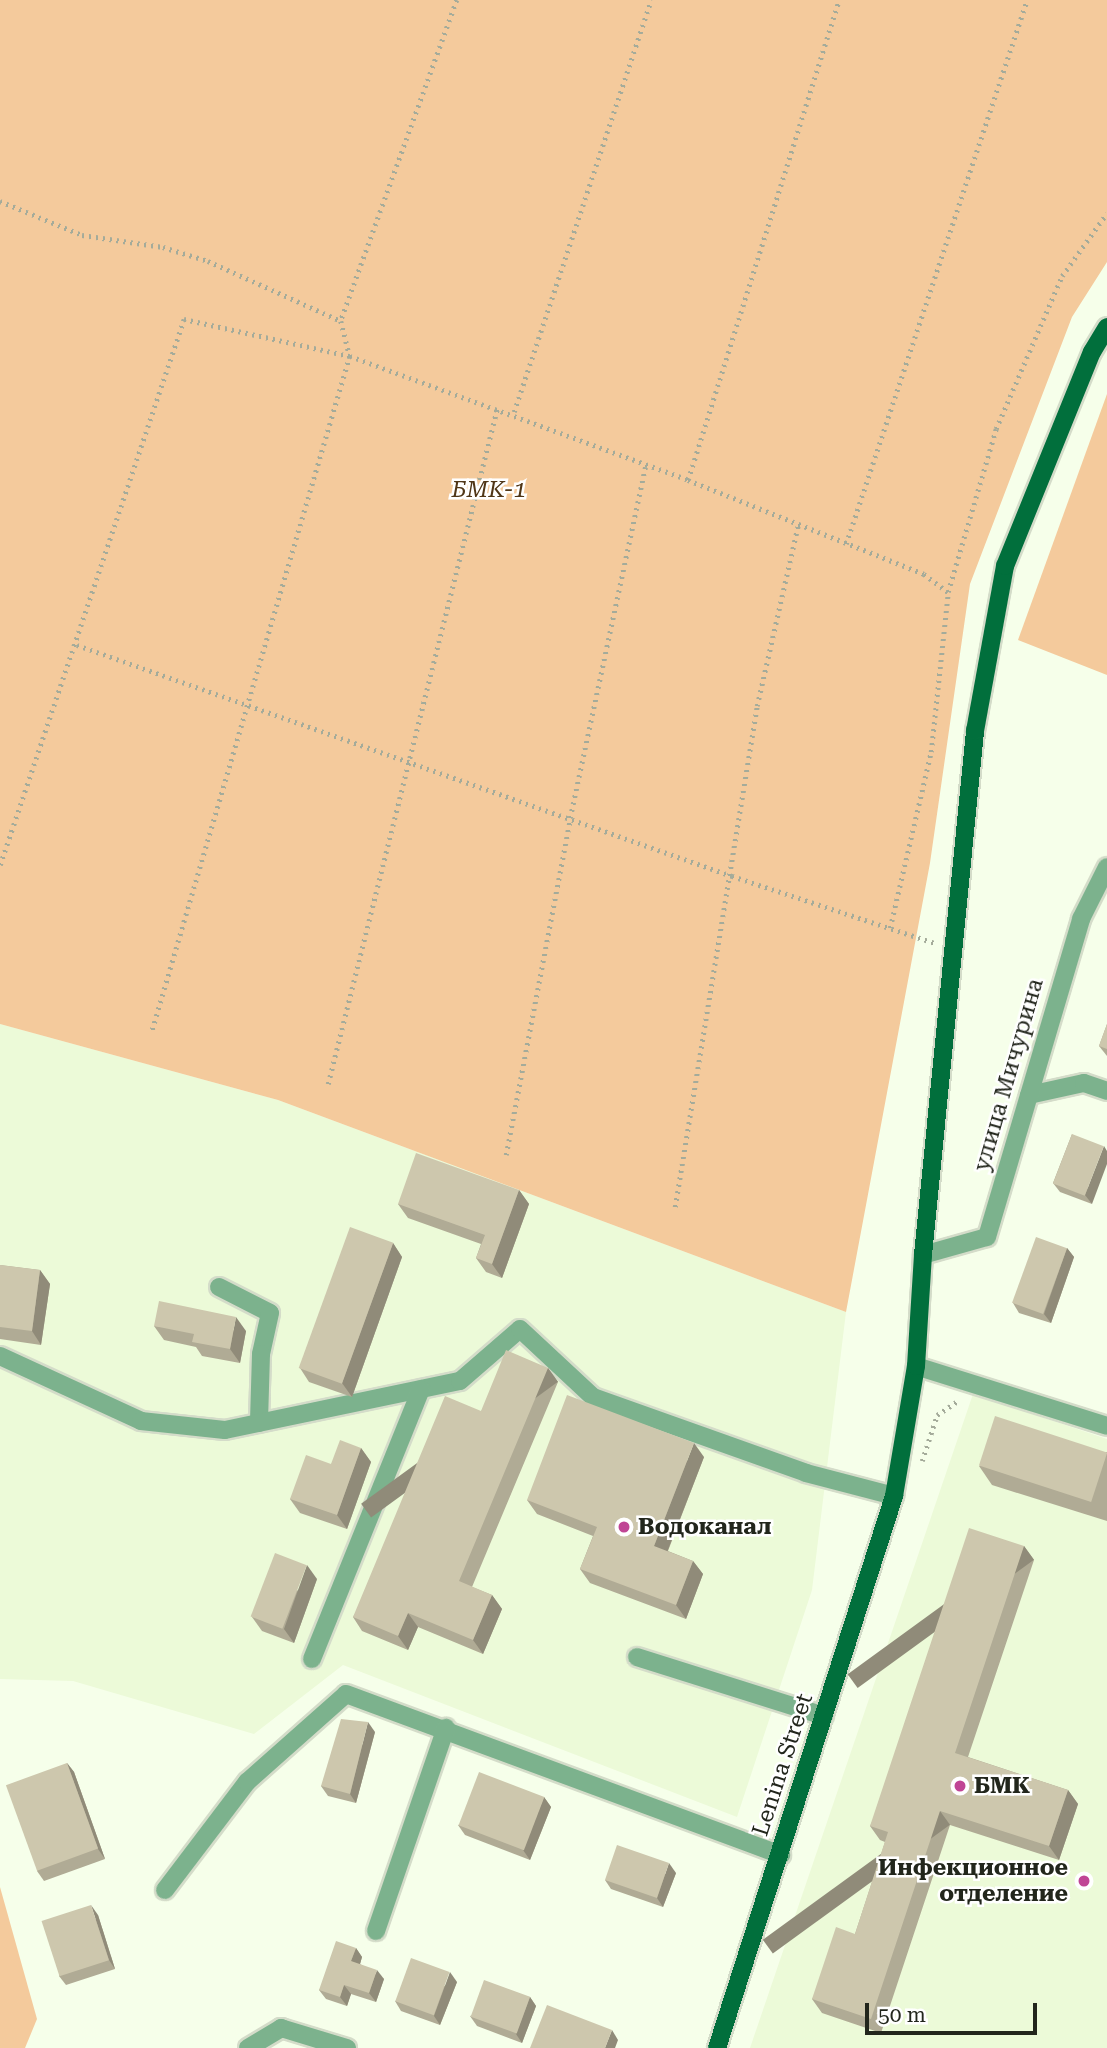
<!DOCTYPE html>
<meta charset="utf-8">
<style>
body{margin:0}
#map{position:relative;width:1107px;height:2048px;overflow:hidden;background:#f6ffea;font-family:"Roboto Serif",serif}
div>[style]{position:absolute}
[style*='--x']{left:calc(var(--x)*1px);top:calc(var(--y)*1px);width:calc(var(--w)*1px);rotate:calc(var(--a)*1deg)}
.built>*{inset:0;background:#ecfad8}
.green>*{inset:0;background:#f4ca9c}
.path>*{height:4.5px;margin-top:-2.25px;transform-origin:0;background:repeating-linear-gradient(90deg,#a4ab9a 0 2px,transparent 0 7px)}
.roads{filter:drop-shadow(2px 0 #d4dcc9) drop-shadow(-2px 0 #d4dcc9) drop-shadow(0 2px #d4dcc9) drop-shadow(0 -2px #d4dcc9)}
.minor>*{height:18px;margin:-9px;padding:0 9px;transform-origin:9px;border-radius:9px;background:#7cb28d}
.major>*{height:18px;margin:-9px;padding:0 9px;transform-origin:9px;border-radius:9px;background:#016f3c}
.wall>*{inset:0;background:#b0ab95}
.shaded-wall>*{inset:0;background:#908b79;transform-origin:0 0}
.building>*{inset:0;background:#cdc7ad;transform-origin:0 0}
.dots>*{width:19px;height:19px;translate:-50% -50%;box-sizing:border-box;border:4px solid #fff;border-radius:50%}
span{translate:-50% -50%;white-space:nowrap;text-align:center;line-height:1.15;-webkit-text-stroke:5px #fff;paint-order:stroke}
.park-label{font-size:23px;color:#503617;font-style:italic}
.street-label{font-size:23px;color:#22261c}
.poi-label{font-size:23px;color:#22261c;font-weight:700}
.left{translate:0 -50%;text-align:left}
.right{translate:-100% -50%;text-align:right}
.scale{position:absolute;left:865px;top:2003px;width:172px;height:32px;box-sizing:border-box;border:4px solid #22261c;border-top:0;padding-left:9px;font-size:21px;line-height:24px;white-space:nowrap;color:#22261c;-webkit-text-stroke:5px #fff;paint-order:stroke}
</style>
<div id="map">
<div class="built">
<i style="clip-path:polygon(0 1024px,278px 1100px,846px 1312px,812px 1590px,737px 1817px,343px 1665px,254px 1734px,73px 1681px,0 1679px)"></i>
<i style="clip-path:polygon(973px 1394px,1107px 1439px,1107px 2048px,750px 2048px)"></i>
</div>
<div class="green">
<i style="clip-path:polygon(0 0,1107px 0,1107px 262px,1072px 317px,970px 584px,930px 863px,846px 1312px,278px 1100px,0 1024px)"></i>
<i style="clip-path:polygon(1107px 394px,1107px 675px,1018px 640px)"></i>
<i style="clip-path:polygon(0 1887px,37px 2019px,25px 2048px,0 2048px)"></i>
</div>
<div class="path">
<i style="--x:457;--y:0;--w:341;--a:109.9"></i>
<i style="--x:341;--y:321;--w:36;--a:76"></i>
<i style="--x:350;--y:356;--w:360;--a:20.1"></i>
<i style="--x:688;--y:480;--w:254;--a:21.7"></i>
<i style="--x:924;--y:574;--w:30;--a:37"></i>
<i style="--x:0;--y:201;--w:89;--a:22.5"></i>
<i style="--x:82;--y:235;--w:82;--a:8.4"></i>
<i style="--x:163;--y:247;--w:47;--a:17.3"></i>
<i style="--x:208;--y:261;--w:146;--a:24.3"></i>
<i style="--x:514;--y:412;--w:434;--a:-71.6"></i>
<i style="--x:688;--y:480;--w:503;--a:-72.54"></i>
<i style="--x:846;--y:544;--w:573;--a:-71.6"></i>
<i style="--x:77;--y:645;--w:695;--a:19.43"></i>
<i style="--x:732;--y:876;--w:214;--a:18.3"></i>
<i style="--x:0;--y:865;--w:576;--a:-71.38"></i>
<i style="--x:184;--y:319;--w:170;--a:12.6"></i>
<i style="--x:350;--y:356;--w:704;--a:106.33"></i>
<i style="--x:890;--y:928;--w:181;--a:-76.9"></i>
<i style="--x:931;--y:752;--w:161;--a:-83.9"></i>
<i style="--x:948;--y:592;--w:170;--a:-73.6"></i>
<i style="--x:996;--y:429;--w:167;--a:-66.7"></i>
<i style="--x:1062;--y:276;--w:77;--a:-54.5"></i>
<i style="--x:328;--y:1084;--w:696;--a:-75.94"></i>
<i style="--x:506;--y:1155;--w:343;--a:-79.2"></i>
<i style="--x:570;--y:818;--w:359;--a:-77.9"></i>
<i style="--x:675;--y:1207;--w:508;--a:-80.7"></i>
<i style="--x:757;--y:706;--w:185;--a:-77.2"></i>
<i style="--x:922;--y:1461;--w:48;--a:-71.9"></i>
<i style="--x:937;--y:1415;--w:27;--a:-34"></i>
</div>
<div class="roads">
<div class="minor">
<i style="--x:1029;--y:1095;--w:56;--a:-12.3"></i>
<i style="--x:1084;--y:1083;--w:24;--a:19"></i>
<i style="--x:923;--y:1255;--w:66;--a:-15.7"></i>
<i style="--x:987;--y:1237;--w:332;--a:-73.5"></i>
<i style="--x:1081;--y:919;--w:58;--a:-63.4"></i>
<i style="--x:219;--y:1287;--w:57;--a:27"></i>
<i style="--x:270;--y:1313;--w:42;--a:102.4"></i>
<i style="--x:261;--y:1354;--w:69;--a:91.7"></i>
<i style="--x:0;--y:1356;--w:155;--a:24.7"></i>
<i style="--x:141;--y:1421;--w:84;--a:6.1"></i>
<i style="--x:225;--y:1430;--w:240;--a:-11.8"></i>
<i style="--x:460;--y:1381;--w:79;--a:-40.9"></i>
<i style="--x:520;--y:1329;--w:100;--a:43"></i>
<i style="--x:593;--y:1397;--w:226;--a:19.6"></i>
<i style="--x:806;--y:1473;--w:91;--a:14.6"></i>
<i style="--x:916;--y:1366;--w:200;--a:17.4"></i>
<i style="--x:637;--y:1657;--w:196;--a:17.5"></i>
<i style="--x:312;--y:1659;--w:291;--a:-68"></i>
<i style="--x:165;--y:1890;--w:136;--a:-52.8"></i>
<i style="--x:247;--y:1782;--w:132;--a:-41.6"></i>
<i style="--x:346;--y:1694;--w:464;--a:20.3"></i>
<i style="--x:376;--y:1931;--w:215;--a:-71"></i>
<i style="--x:248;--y:2048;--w:39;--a:-31"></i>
<i style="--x:281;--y:2028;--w:69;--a:16.9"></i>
</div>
<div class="major">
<i style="--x:717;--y:2048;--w:580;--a:-72.22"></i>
<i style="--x:894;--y:1496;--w:132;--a:-80.4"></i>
<i style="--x:916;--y:1366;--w:111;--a:-86.4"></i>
<i style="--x:923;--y:1255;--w:527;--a:-84.33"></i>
<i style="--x:975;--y:731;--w:168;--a:-79.7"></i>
<i style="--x:1005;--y:566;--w:231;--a:-67.9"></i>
<i style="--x:1092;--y:352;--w:29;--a:-59"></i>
</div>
</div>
<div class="wall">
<i style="clip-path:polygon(1107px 1024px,1107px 1056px,1099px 1046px)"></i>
<i style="clip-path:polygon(1072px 1134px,1092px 1204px,1060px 1192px,1053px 1183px)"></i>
<i style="clip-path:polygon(519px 1190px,529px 1204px,502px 1278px,486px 1272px,476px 1258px,481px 1244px,408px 1218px,398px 1204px)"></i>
<i style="clip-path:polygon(393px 1243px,402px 1257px,352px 1397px,309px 1382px,300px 1368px)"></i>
<i style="clip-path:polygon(1067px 1248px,1074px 1257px,1051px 1323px,1019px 1313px,1013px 1303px)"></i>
<i style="clip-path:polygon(0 1265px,40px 1270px,50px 1284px,41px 1345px,0 1339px)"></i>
<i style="clip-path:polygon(154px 1326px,246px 1331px,240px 1363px,202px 1356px,196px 1347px,164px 1340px)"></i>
<i style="clip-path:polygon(548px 1368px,558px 1382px,472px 1587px,492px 1595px,502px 1609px,483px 1654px,418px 1627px,408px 1650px,362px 1631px,353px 1617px,481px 1411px)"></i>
<i style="clip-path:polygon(361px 1448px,371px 1462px,347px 1529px,300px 1513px,290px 1499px,331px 1464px)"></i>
<i style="clip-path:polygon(1107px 1452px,1107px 1521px,992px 1485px,979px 1466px)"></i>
<i style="clip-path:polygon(704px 1457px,668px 1551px,693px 1561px,703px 1574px,686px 1619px,590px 1583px,580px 1569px,593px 1536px,537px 1514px,527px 1500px)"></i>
<i style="clip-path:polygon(1024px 1546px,1034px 1560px,968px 1757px,1068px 1790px,1078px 1804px,1059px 1860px,950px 1825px,881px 2033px,822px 2013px,812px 1999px,855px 1934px,885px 1842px,880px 1840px,870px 1826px)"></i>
<i style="clip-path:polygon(317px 1579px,294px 1643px,262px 1631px,252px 1617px)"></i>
<i style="clip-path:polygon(375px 1732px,356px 1803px,328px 1796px,321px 1786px)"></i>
<i style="clip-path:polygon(67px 1763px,74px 1772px,105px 1859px,44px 1881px,37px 1871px)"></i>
<i style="clip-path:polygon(544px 1797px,551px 1807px,530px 1860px,465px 1835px,458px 1825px)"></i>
<i style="clip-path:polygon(676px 1873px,663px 1907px,611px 1889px,605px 1880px)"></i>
<i style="clip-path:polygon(98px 1915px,115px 1969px,66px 1985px,59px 1976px)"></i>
<i style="clip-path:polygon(356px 1948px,362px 1957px,360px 1964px,384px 1979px,376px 2002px,351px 1994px,347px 2006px,326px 1999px,319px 1990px)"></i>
<i style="clip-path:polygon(457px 1982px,440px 2025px,401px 2011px,395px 2001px)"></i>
<i style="clip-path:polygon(530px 1997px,536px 2006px,522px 2043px,477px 2026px,470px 2016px)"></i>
</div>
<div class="shaded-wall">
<i style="clip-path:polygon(1104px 1146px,1107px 1151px,1107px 1164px,1092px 1204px,1085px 1195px)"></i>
<i style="clip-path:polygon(519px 1190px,529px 1204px,502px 1278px,492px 1264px)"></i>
<i style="clip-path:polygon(393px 1243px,402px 1257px,352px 1397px,342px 1383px)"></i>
<i style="clip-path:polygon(1067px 1248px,1074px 1257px,1051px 1323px,1044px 1314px)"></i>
<i style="clip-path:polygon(40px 1270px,50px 1284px,41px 1345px,32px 1331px)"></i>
<i style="clip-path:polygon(236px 1317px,246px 1331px,240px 1363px,230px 1349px)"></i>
<i style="left:548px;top:1368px;width:17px;height:231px;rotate:54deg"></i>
<i style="clip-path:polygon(694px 1443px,704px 1457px,664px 1560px,654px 1546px)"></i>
<i style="clip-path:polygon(361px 1448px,371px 1462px,347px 1529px,337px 1515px)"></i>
<i style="left:1024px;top:1546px;width:17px;height:218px;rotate:54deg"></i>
<i style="clip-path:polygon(693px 1561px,703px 1574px,686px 1619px,676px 1605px)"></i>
<i style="clip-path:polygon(307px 1565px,317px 1579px,294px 1643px,284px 1629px)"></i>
<i style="clip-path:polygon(492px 1595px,502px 1609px,483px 1654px,473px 1640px)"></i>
<i style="clip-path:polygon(408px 1613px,418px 1627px,408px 1650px,398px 1636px)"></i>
<i style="clip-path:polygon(368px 1722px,375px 1732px,356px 1803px,350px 1794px)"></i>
<i style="clip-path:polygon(67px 1763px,74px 1772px,105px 1859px,98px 1849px)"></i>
<i style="clip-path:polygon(1068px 1790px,1078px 1804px,1059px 1860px,1049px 1846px)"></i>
<i style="clip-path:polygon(544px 1797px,551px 1807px,530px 1860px,523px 1850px)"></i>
<i style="left:940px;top:1811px;width:17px;height:219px;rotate:54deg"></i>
<i style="clip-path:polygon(669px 1863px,676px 1873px,663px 1907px,657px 1898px)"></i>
<i style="clip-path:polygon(91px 1905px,98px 1915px,115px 1969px,109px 1960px)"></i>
<i style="clip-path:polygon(356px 1948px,362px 1957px,358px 1971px,351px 1961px)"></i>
<i style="clip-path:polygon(377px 1970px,384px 1979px,376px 2002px,369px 1993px)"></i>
<i style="clip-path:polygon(450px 1972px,457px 1982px,440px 2025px,434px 2016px)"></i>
<i style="clip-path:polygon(344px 1985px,351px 1994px,347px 2006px,340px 1997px)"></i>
<i style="clip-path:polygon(530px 1997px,536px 2006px,522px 2043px,516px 2034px)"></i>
<i style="clip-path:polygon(612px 2030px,618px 2040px,615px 2048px,605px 2048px)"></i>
</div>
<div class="building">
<i style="clip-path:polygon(1107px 1024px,1107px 1049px,1099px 1046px)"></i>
<i style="left:1072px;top:1134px;width:34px;height:53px;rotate:21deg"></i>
<i style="clip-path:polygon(416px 1153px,519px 1190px,492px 1264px,476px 1258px,485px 1235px,398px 1204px)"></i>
<i style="left:350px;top:1227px;width:46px;height:150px;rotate:20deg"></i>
<i style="left:1036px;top:1237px;width:33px;height:70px;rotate:20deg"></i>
<i style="clip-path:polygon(0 1265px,40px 1270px,32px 1331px,0 1327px)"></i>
<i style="clip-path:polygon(159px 1301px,236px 1317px,230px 1349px,192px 1342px,194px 1334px,154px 1326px)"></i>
<i style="clip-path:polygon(506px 1350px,548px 1368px,459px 1581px,492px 1595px,473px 1640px,408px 1613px,398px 1636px,353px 1617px,445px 1396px,481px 1411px)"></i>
<i style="clip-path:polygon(567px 1395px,694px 1443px,654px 1546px,693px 1561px,676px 1605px,580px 1569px,597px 1527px,527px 1500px)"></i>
<i style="left:995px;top:1416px;width:118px;height:52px;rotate:18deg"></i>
<i style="clip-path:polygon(340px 1440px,361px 1448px,337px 1515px,290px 1499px,306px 1455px,331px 1464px)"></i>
<i style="clip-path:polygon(969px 1528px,1024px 1546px,955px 1753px,1068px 1790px,1049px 1846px,940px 1811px,871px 2019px,812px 1999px,836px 1927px,855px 1934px,888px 1832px,870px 1826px)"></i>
<i style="left:275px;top:1553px;width:34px;height:68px;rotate:21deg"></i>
<i style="clip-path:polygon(341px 1719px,368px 1722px,350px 1794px,321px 1786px)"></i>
<i style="left:67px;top:1763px;width:91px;height:65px;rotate:70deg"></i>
<i style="left:479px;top:1772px;width:70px;height:57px;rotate:21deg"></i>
<i style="left:617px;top:1845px;width:55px;height:37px;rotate:19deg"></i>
<i style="left:91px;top:1905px;width:58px;height:52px;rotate:72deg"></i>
<i style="clip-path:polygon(336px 1941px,356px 1948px,351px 1961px,377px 1970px,369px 1993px,344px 1985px,340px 1997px,319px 1990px)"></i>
<i style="left:411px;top:1958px;width:41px;height:46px;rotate:20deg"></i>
<i style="left:484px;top:1980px;width:49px;height:39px;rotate:20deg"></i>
<i style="clip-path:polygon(547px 2005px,612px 2030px,605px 2048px,530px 2048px)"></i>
</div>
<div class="dots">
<i style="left:624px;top:1527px;background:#c04595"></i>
<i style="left:960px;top:1786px;background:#c04595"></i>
<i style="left:1084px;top:1881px;background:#c04595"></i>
</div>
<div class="park-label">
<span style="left:489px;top:490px">БМК-1</span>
</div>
<div class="street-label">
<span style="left:1009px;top:1075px;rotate:-74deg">улица Мичурина</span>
<span style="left:783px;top:1765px;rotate:-72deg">Lenina Street</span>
</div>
<div class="poi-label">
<span class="left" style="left:638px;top:1527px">Водоканал</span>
<span class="left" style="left:974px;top:1786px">БМК</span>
<span class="right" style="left:1068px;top:1881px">Инфекционное<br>отделение</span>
</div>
<div class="scale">50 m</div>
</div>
